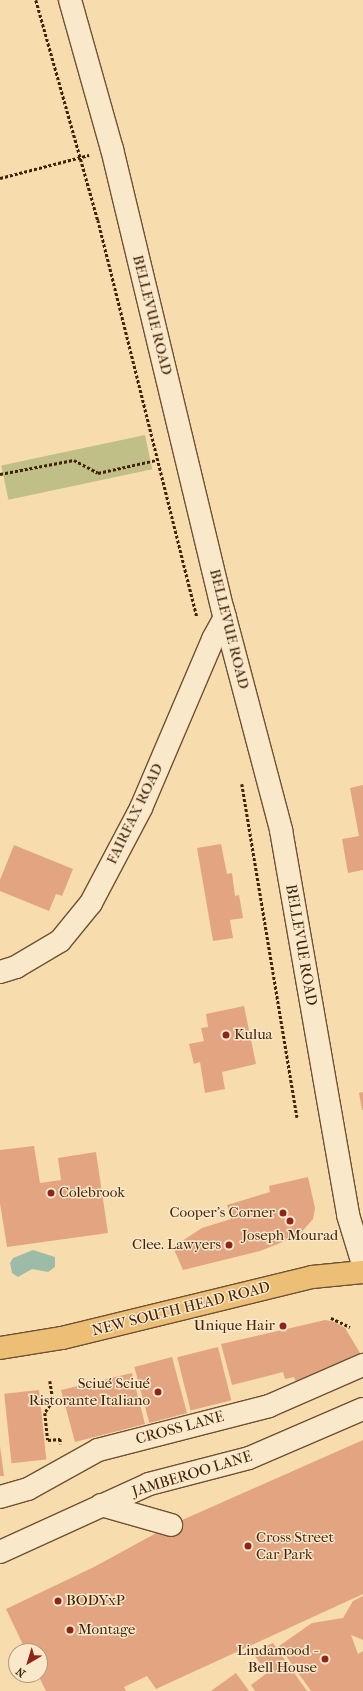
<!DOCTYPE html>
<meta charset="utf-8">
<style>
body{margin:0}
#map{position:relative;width:363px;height:1691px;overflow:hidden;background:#f7dcad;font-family:"IM FELL French Canon",serif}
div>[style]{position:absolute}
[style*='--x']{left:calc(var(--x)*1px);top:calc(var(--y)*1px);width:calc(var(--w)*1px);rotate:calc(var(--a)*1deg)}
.green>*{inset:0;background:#c0bf87;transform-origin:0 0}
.water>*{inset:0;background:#9dbca8}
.building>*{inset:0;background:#e3a581;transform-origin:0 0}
.path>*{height:2.5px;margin-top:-1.25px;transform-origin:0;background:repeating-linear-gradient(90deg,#402309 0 3px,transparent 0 5px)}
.roads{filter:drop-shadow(1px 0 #6e5132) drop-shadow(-1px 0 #6e5132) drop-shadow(0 1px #6e5132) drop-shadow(0 -1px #6e5132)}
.minor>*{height:22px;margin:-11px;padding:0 11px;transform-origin:11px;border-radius:11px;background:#fae8ca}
.major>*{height:22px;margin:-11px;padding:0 11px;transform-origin:11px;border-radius:11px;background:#ecbe76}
.dots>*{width:11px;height:11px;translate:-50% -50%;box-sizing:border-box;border:2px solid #fae8ca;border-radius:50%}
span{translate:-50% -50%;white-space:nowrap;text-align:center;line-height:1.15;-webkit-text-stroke:3px #fae8ca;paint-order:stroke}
.street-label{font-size:15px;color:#402309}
.poi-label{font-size:15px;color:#402309}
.left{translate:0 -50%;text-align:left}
.right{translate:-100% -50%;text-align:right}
.north{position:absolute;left:8px;top:1643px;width:40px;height:40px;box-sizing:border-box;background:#fae8ca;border:1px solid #b0997d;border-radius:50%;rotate:218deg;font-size:11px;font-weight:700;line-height:16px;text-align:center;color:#402309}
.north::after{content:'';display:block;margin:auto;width:14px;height:18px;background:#8f2418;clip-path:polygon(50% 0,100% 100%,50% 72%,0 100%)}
</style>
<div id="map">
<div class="green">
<i style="left:145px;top:435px;width:35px;height:147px;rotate:78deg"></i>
</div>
<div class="water">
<i style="clip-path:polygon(33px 1250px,55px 1257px,55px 1267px,48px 1272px,32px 1269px,18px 1277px,12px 1273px,10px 1263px,13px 1258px)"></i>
</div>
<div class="building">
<i style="clip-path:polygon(363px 785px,363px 870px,348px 873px,342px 839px,359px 836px,350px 788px)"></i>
<i style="clip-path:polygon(221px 844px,227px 874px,232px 873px,235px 896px,239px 895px,243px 918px,230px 920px,233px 938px,213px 941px,197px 848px)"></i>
<i style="clip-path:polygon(14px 845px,73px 869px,62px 896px,56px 894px,49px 911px,0 891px,0 880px)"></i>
<i style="clip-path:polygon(244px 1006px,256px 1064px,222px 1072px,225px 1089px,205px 1093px,200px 1062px,194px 1064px,189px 1044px,204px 1041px,201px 1028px,208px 1027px,206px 1014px)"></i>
<i style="clip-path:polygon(363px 1092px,363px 1110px,362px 1110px,359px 1093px)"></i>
<i style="clip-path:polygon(34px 1146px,40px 1183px,61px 1180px,58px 1158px,96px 1152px,108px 1233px,7px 1247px,0 1203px,0 1150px)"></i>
<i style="clip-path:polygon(308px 1177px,315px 1208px,313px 1219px,298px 1236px,260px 1251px,183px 1270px,173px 1247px,202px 1228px,231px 1219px,227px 1205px,270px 1192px,269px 1186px)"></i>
<i style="clip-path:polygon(325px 1320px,335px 1322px,345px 1328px,360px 1353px,297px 1385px,294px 1377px,285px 1379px,283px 1372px,232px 1385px,221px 1344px)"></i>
<i style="left:218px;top:1347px;width:55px;height:42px;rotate:76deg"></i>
<i style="left:172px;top:1357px;width:58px;height:39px;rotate:75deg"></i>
<i style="clip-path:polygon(132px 1373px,145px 1424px,75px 1442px,61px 1390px,95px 1382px,96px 1386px,100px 1385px,98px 1381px)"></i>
<i style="left:39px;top:1390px;width:70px;height:35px;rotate:84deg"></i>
<i style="clip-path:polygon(363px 1440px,363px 1594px,156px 1689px,147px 1676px,124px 1687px,126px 1691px,46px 1691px,38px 1675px,40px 1651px,26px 1651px,6px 1609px,94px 1567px,171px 1525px)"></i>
<i style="clip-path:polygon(0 1446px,4px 1476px,0 1476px)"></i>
<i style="clip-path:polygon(363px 1596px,363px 1640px,351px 1635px,358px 1654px,363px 1651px,363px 1691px,311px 1691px,279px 1646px,312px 1623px,343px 1618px,353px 1601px)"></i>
<i style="clip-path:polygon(273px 1643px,307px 1691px,255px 1691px,251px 1685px,267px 1673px,252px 1652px)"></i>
<i style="clip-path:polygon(236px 1673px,249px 1691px,211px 1691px,222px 1683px)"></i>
</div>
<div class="path">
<i style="--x:36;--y:0;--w:229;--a:74.3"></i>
<i style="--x:98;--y:220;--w:409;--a:76"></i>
<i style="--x:0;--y:178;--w:92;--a:-14.5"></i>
<i style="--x:0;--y:474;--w:75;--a:-10.7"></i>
<i style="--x:74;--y:460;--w:27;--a:28"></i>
<i style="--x:98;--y:473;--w:59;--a:-12.6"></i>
<i style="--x:242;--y:784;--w:338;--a:80.6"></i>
<i style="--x:331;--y:1318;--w:21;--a:25"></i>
<i style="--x:50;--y:1381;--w:20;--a:81"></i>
<i style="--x:53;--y:1401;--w:14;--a:124"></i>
<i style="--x:45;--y:1413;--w:27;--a:84"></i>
<i style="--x:48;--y:1440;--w:12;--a:-5"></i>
<i style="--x:60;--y:1439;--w:5;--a:79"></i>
</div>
<div class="roads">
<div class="minor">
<i style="--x:70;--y:0;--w:155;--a:74.3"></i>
<i style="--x:112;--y:149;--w:474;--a:76.5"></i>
<i style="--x:223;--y:610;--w:228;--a:75.2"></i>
<i style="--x:281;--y:830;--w:391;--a:80.1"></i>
<i style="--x:348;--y:1215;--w:51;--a:73"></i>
<i style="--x:0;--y:972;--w:17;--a:-17"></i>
<i style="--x:16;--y:967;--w:51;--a:-30.6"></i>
<i style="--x:60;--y:941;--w:49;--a:-50.8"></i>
<i style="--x:91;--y:903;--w:107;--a:-62.2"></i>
<i style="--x:141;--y:808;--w:184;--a:-66.9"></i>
<i style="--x:213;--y:639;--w:25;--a:-61"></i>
<i style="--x:0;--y:1497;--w:29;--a:-16"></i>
<i style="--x:28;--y:1489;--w:80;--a:-29.1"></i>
<i style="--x:98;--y:1450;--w:177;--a:-14.4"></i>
<i style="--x:269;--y:1406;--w:103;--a:-23.6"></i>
<i style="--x:101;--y:1505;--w:73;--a:15.9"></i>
<i style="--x:0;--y:1552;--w:164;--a:-24.5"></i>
<i style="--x:149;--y:1484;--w:103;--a:-14.6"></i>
<i style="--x:249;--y:1458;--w:124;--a:-23.3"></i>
</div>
<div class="major">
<i style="--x:0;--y:1348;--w:63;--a:-9.2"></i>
<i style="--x:62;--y:1338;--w:257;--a:-13.7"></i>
<i style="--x:312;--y:1277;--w:51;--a:-5.6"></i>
</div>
</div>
<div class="dots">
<i style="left:226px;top:1035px;background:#8f2418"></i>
<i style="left:51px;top:1193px;background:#8f2418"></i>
<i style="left:283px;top:1213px;background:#8f2418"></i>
<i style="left:290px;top:1221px;background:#8f2418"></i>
<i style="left:229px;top:1245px;background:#8f2418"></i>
<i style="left:283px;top:1326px;background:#8f2418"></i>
<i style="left:158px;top:1392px;background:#8f2418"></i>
<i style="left:248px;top:1546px;background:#8f2418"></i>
<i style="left:58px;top:1601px;background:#8f2418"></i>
<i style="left:70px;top:1630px;background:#8f2418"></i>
<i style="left:325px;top:1659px;background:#8f2418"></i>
</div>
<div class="street-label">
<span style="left:152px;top:315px;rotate:76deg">BELLEVUE ROAD</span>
<span style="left:229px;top:629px;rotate:76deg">BELLEVUE ROAD</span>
<span style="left:135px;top:814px;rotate:-64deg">FAIRFAX ROAD</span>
<span style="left:301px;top:945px;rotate:80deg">BELLEVUE ROAD</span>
<span style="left:181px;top:1309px;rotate:-14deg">NEW SOUTH HEAD ROAD</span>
<span style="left:180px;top:1428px;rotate:-15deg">CROSS LANE</span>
<span style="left:192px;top:1474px;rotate:-17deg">JAMBEROO LANE</span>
</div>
<div class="poi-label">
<span class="left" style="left:234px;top:1035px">Kulua</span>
<span class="left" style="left:59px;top:1193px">Colebrook</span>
<span class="right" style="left:275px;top:1213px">Cooper’s Corner</span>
<span style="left:290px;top:1236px">Joseph Mourad</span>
<span class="right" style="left:221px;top:1245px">Clee. Lawyers</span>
<span class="right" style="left:275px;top:1326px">Unique Hair</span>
<span class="right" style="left:150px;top:1392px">Sciué Sciué<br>Ristorante Italiano</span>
<span class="left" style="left:256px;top:1546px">Cross Street<br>Car Park</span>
<span class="left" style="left:66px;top:1601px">BODYxP</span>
<span class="left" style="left:78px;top:1630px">Montage</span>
<span class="right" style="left:317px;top:1659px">Lindamood -<br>Bell House</span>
</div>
<div class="north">N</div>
</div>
